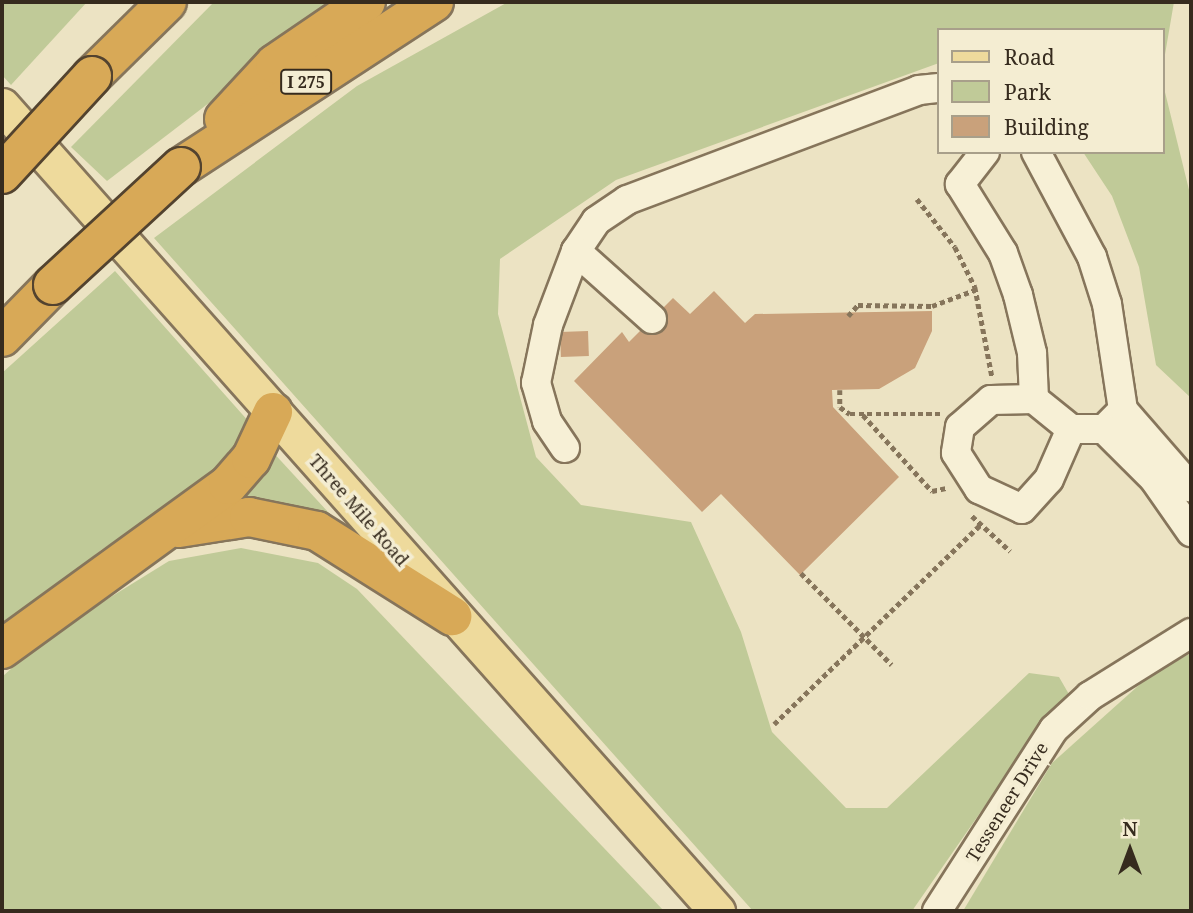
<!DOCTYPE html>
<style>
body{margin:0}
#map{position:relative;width:1193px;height:913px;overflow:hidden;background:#ece3c3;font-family:"Noto Serif",serif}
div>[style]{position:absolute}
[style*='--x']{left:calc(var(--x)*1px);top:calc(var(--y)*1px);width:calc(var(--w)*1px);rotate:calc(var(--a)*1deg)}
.green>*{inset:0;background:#c0ca98}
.building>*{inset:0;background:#c9a17b;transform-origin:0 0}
.path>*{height:4.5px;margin-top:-2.25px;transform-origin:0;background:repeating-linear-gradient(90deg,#86755b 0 5px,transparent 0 8.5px)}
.roads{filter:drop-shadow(2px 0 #86755b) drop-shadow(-2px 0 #86755b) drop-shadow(0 2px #86755b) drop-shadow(0 -2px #86755b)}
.minor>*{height:28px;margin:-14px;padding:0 14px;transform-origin:14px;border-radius:14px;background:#f7f0d6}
.major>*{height:35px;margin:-17.5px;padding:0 17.5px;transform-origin:17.5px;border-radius:17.5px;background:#eeda9c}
.highway>*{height:38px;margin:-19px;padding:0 19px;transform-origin:19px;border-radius:19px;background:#d8a957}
.bridges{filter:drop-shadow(2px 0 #53432f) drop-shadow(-2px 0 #53432f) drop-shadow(0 2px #53432f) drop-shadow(0 -2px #53432f)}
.highway-bridge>*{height:38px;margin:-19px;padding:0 19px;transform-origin:19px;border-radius:19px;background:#d8a957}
span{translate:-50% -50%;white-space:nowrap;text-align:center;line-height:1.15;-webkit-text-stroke:7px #f4edd2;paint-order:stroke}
.shield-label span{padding:2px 5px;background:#f4edd2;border:2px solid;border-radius:5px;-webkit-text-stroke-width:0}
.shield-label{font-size:16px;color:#362b1e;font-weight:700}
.street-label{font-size:18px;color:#362b1e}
.frame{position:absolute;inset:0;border:4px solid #362b1e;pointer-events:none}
.legend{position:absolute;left:937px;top:28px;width:228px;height:126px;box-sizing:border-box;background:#f4edd2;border:2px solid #a89f8a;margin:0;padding:9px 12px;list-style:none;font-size:21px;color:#362b1e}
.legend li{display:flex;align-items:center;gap:14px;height:35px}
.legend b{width:35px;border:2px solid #a89f8a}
.north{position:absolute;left:1095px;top:815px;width:70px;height:70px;-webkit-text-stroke:5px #f4edd2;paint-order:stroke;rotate:0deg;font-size:19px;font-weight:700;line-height:28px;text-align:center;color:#362b1e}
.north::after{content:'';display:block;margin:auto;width:24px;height:32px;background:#362b1e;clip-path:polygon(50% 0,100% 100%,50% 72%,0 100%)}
</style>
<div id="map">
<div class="green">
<i style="clip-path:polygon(2px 2px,87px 2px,11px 85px,2px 75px)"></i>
<i style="clip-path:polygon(214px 2px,341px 2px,107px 181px,71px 147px)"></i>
<i style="clip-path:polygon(508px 2px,1174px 2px,1163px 66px,1163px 30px,939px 30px,939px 63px,616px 180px,500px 259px,498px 314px,536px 457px,581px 505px,691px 522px,741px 632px,772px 732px,846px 808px,887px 808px,1029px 673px,1059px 677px,1070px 696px,1032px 738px,912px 911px,753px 911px,154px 238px,357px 86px)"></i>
<i style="clip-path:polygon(1163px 84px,1191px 198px,1191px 398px,1156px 365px,1139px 267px,1112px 196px,1083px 152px,1163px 152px)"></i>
<i style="clip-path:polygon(115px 271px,250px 423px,214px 477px,101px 550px,2px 632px,2px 373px)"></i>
<i style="clip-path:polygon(270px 449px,340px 525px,223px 506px)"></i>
<i style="clip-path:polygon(241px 548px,318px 563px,357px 589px,664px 911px,2px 911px,2px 677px,46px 637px,169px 561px)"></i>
<i style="clip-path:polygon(1191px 653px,1191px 911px,963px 911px,1052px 763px,1148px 677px)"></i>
</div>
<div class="building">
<i style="clip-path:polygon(714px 291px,745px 323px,755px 314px,932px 311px,932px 331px,915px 368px,879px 389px,832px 390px,833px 407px,899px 477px,800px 575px,721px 494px,702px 512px,574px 381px,622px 332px,629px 342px,673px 298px,690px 314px)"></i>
<i style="left:588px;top:331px;width:25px;height:28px;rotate:88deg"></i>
</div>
<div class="path">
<i style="--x:917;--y:199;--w:61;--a:51.6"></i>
<i style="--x:955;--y:247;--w:45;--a:63.4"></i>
<i style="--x:975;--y:287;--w:91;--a:79.2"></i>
<i style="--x:848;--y:316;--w:15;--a:-48"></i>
<i style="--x:858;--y:305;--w:74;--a:0.8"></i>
<i style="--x:932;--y:306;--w:46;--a:-20.4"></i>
<i style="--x:840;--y:390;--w:17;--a:90"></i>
<i style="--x:840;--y:407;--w:12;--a:35"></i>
<i style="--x:850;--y:414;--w:91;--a:0"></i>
<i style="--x:863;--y:415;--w:103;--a:47.8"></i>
<i style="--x:932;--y:491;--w:14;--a:-12"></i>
<i style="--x:972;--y:516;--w:52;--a:42.6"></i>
<i style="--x:801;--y:573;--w:129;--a:45.3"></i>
<i style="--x:774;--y:724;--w:288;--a:-44"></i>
</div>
<div class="roads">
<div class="minor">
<i style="--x:985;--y:152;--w:41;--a:128"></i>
<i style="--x:960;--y:184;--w:81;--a:58.1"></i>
<i style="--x:1003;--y:253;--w:45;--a:70.3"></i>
<i style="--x:1018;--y:295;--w:60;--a:76.4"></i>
<i style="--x:1032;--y:353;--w:46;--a:87.5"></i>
<i style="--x:1036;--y:152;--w:119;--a:61.9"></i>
<i style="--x:1092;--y:257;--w:49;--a:72.3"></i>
<i style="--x:1107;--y:304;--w:107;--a:81.4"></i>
<i style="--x:1123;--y:410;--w:27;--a:135"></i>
<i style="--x:1104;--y:429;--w:33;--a:180"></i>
<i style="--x:1071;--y:429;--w:48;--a:-141"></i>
<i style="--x:1034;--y:399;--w:43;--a:178.7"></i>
<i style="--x:991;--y:400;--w:41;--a:138.9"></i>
<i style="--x:960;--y:427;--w:26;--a:99"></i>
<i style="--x:956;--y:453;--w:43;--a:57.4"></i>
<i style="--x:979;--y:489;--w:47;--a:24.9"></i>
<i style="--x:1022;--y:509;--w:40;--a:-48"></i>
<i style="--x:1049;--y:479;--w:55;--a:-66.3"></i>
<i style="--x:652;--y:319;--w:102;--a:-138.2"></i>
<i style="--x:576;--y:251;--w:36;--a:-56"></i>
<i style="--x:596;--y:221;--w:37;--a:-34"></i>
<i style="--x:627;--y:200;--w:312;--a:-20.6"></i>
<i style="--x:919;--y:90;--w:20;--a:-6"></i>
<i style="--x:1123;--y:410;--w:103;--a:48.9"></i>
<i style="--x:1104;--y:429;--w:71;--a:45"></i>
<i style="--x:1154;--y:479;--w:65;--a:55.1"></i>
<i style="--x:565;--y:448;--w:32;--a:-124"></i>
<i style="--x:547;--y:421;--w:40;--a:-106"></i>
<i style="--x:536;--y:383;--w:59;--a:-78.3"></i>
<i style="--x:548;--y:325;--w:79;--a:-69.3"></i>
<i style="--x:937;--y:911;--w:216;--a:-57.3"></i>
<i style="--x:1054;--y:729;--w:49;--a:-42.5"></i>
<i style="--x:1090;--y:696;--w:119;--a:-32"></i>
</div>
<div class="major">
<i style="--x:2;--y:106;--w:1077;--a:48.39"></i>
</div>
<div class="highway">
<i style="--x:92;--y:76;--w:105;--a:-44.6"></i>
<i style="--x:224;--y:119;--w:75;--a:-47.2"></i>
<i style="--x:275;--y:64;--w:110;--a:-34.3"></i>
<i style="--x:181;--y:167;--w:302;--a:-33.1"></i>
<i style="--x:2;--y:337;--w:73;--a:-45.6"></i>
<i style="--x:179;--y:528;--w:71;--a:-8.9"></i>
<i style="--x:249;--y:517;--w:69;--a:11.6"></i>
<i style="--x:317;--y:531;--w:160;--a:32.2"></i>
<i style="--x:2;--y:649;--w:279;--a:-36"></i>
<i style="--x:228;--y:485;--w:35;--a:-49"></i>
<i style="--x:251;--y:459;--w:52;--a:-64.9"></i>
</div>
</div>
<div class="bridges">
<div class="highway-bridge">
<i style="--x:2;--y:174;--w:133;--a:-47.4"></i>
<i style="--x:53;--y:285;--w:174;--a:-42.7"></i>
</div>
</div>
<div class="shield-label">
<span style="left:306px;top:82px">I 275</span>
</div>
<div class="street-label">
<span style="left:359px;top:510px;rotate:49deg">Three Mile Road</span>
<span style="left:1007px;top:802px;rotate:-58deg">Tesseneer Drive</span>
</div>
<div class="frame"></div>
<ul class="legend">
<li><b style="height:9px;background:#eeda9c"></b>Road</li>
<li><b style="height:19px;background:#c0ca98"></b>Park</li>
<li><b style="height:19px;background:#c9a17b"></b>Building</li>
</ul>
<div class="north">N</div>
</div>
